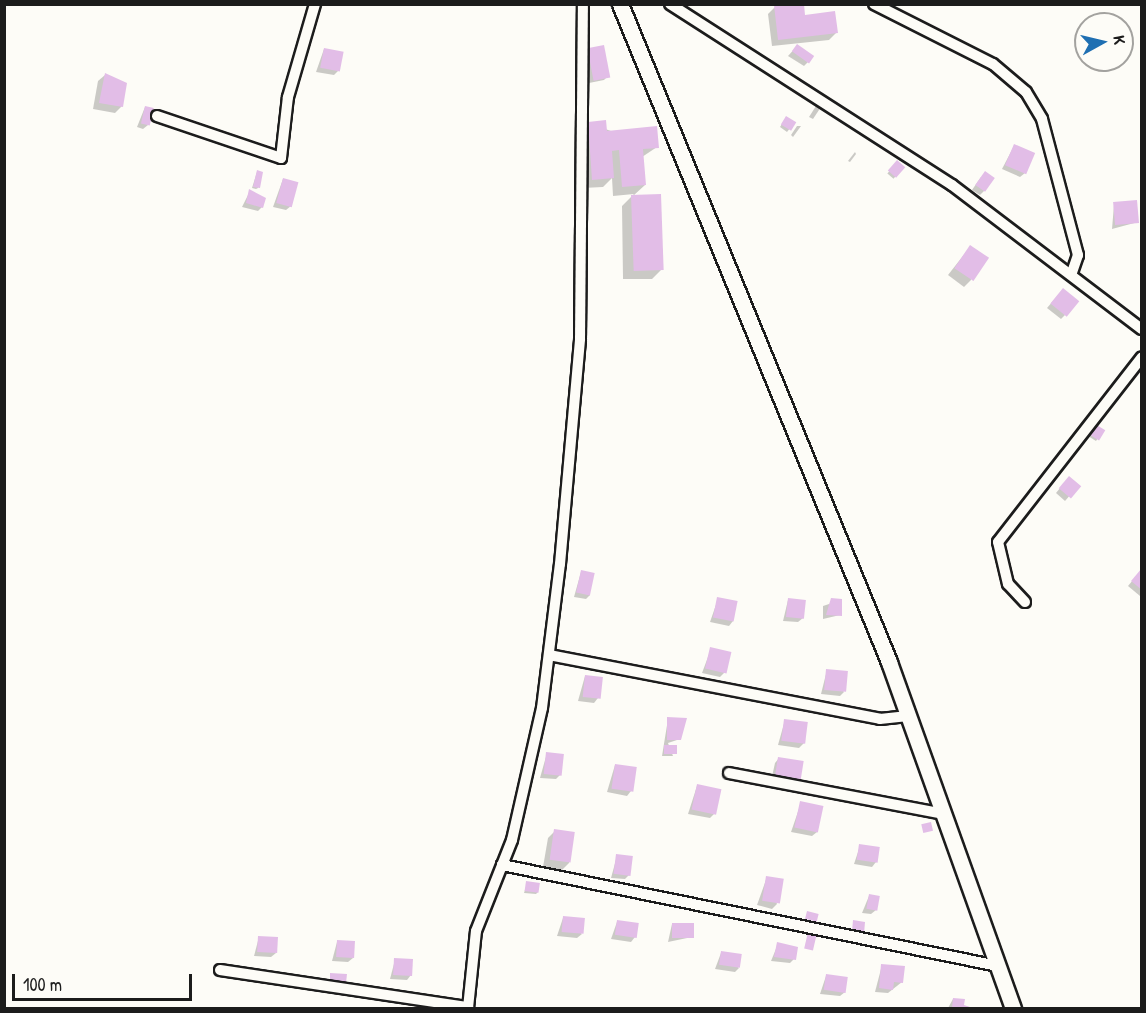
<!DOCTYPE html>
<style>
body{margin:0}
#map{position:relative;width:1146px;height:1013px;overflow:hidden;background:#fdfcf7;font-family:"Patrick Hand",sans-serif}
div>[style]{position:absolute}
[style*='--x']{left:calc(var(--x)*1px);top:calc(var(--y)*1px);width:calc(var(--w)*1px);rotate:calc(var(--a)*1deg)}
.shadow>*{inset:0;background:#0003;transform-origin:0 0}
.building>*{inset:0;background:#e2bde7;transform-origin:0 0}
.roads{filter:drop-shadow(2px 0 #1c1c1c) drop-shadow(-2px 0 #1c1c1c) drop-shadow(0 2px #1c1c1c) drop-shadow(0 -2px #1c1c1c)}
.street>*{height:10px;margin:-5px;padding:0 5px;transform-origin:5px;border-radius:5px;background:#fdfcf7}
.secondary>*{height:15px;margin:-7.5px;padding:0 7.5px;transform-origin:7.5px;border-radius:7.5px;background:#fdfcf7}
span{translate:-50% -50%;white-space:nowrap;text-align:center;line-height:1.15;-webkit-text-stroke:5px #fdfcf7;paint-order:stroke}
.frame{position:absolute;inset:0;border:6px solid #1c1c1c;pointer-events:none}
.north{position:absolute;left:1074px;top:12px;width:60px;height:60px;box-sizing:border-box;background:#fdfcf7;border:2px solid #a3a29f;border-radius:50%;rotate:82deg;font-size:16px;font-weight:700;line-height:24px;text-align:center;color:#1c1c1c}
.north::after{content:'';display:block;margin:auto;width:21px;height:27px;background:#1f6fb2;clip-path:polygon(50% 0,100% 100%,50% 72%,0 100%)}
.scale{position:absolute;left:12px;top:974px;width:180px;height:27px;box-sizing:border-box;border:3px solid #1c1c1c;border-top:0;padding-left:8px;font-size:18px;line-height:21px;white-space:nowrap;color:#1c1c1c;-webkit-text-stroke:4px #fdfcf7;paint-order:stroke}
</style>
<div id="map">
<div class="shadow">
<i style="clip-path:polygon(775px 7px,803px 16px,836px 33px,829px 40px,772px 46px,768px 14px)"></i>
<i style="clip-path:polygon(797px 46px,808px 62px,804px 66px,788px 56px)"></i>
<i style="clip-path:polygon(324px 49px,338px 71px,334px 75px,316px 72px)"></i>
<i style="clip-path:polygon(588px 49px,608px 76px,604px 80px,589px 83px,584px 54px)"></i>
<i style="clip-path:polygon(105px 75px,122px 106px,115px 113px,93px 109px,98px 81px)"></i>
<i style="clip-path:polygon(816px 106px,821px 107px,813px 119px,809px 117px)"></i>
<i style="clip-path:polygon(145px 107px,148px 125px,143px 129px,137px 127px)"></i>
<i style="clip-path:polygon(785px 119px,794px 123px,787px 132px,780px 127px)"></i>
<i style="clip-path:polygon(588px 123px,657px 147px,642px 157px,645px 185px,633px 196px,661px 270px,652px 279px,623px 279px,622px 206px,634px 194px,613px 196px,612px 178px,603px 187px,583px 188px,579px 133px)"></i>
<i style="clip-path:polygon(797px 126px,801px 126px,793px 137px,791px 135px)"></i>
<i style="clip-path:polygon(1014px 146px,1025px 173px,1020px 177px,1002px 169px)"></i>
<i style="clip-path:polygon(855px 152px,856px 154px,850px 162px,848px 161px)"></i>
<i style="left:897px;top:162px;width:8px;height:15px;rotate:40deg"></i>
<i style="clip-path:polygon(257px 172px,258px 188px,256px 189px,252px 188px)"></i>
<i style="clip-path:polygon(981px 177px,984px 191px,980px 195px,972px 190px)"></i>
<i style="clip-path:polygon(283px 179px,291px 206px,286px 210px,273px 207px)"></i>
<i style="clip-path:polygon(250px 191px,262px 207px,258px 211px,242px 207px)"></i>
<i style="clip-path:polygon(1114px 205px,1138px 222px,1112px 229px)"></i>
<i style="clip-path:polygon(970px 247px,971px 280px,964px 287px,948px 275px)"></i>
<i style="clip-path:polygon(1059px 294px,1065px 315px,1061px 319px,1047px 308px)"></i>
<i style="clip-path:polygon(1093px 427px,1103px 431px,1096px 441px,1088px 436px)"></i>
<i style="clip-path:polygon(1065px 482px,1078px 486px,1065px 501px,1056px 493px)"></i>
<i style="clip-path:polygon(1142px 569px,1142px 595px,1140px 596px,1128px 586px)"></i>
<i style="clip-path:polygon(581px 572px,590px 595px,586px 599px,574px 597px)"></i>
<i style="clip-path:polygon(718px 599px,733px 621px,729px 626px,710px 622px)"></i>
<i style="clip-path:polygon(788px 600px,803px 618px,798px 622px,783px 621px)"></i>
<i style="clip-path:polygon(841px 600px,840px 615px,823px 619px,823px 606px)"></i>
<i style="clip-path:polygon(711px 649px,725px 672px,720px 677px,702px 673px)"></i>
<i style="clip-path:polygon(827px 670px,844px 692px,840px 696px,821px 694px)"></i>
<i style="clip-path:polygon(585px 676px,598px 698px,594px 703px,578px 701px)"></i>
<i style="clip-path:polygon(668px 719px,680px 739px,668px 743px,673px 756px,662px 756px)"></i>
<i style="clip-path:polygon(785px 720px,804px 743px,799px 748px,778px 745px)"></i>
<i style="clip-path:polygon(547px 753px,560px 775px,556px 779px,540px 778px)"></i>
<i style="clip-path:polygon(779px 758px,802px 762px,771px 781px,775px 763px)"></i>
<i style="clip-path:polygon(615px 765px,631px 791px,627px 796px,607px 792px)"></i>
<i style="clip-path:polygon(697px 786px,714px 814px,710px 818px,688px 814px)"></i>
<i style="clip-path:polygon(801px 803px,817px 832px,812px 836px,791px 832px)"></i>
<i style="clip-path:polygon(555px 831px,573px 833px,569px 863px,562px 870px,543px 867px,548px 838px)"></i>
<i style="clip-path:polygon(860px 846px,876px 862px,872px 867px,854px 864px)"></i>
<i style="clip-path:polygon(617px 856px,629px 875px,625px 879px,611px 878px)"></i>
<i style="clip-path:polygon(767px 877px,777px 904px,772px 909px,757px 905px)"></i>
<i style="clip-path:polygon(527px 883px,538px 892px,536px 894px,524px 893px)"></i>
<i style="clip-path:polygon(869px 896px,876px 910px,871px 914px,862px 913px)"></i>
<i style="clip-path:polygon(563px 918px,582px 934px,577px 938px,557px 936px)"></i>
<i style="clip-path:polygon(617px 922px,635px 937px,631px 942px,611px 939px)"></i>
<i style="clip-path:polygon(672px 924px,692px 937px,668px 942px)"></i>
<i style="clip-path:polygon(259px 937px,276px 953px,271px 957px,254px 956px)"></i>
<i style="clip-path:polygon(337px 942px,353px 958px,348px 962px,332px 961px)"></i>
<i style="clip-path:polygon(778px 944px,794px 959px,790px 963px,771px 961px)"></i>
<i style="clip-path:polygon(721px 953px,739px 968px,735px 972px,715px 969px)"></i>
<i style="clip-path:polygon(395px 960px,411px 975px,407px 980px,390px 979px)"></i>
<i style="clip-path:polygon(882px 965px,902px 982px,888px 993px,875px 992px)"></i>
<i style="clip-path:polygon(826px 976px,845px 992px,840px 996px,820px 994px)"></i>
<i style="clip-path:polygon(953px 999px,962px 1006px,971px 1008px,948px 1008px)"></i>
</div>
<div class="building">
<i style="clip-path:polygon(782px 4px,804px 4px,805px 15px,835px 11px,838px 33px,778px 40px,774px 5px)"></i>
<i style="left:797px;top:44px;width:21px;height:9px;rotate:35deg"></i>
<i style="left:604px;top:45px;width:33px;height:17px;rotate:79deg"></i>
<i style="left:324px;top:48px;width:20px;height:20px;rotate:11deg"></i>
<i style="clip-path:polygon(105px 73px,127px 83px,123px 107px,99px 103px)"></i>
<i style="left:145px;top:106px;width:9px;height:18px;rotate:13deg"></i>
<i style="left:786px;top:116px;width:12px;height:10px;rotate:31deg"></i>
<i style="clip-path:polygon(606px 120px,607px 131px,657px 126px,659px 148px,643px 149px,646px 185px,622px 187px,619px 150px,612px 151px,614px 178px,592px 180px,588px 122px)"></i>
<i style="left:1014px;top:144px;width:23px;height:23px;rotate:23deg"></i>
<i style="left:897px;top:160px;width:11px;height:14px;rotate:41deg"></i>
<i style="clip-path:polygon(257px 170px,263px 172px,260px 188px,253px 187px)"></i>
<i style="left:985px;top:171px;width:12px;height:17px;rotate:35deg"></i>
<i style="left:283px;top:178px;width:16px;height:26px;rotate:15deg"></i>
<i style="clip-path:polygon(249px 189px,266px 198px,263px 208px,246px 203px)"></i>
<i style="left:661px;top:194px;width:76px;height:30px;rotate:88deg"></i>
<i style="left:1137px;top:200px;width:23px;height:24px;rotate:85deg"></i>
<i style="left:970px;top:245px;width:23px;height:28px;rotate:34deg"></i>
<i style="left:1063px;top:288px;width:21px;height:20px;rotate:39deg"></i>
<i style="left:1095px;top:424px;width:12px;height:12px;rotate:31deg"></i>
<i style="left:1069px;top:476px;width:16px;height:16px;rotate:40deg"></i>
<i style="clip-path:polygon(1142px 568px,1142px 590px,1131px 581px)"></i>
<i style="left:581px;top:570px;width:14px;height:23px;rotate:12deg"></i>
<i style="left:717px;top:597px;width:21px;height:21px;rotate:11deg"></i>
<i style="left:788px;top:598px;width:18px;height:19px;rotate:6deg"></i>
<i style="clip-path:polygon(831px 598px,842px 599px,842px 616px,826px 615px)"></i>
<i style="left:710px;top:647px;width:22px;height:22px;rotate:13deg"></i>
<i style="left:826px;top:669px;width:22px;height:21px;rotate:5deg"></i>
<i style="left:585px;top:675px;width:18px;height:22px;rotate:6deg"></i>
<i style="clip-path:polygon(667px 717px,687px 718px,681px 740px,667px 740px)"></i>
<i style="left:784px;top:719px;width:24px;height:22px;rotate:7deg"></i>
<i style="left:664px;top:745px;width:13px;height:9px"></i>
<i style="left:546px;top:752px;width:18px;height:22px;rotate:6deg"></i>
<i style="left:778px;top:757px;width:26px;height:20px;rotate:9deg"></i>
<i style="left:615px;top:764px;width:22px;height:25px;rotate:8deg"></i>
<i style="left:697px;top:784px;width:25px;height:26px;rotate:12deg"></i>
<i style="left:800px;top:801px;width:24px;height:27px;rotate:12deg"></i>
<i style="left:931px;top:822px;width:9px;height:10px;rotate:77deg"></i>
<i style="left:554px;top:829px;width:21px;height:31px;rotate:8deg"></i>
<i style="left:859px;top:844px;width:21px;height:16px;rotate:8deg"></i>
<i style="left:616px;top:854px;width:17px;height:20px;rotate:7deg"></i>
<i style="left:766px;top:876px;width:18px;height:25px;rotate:9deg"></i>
<i style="left:526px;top:881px;width:14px;height:10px;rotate:8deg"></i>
<i style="left:869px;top:894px;width:11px;height:15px;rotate:10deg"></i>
<i style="left:807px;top:911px;width:12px;height:8px;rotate:14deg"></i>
<i style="left:563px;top:916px;width:22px;height:16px;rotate:5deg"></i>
<i style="left:617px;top:920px;width:22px;height:15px;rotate:8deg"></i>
<i style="clip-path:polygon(853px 920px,865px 922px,864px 934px,852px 932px)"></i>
<i style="left:672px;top:923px;width:22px;height:15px"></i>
<i style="left:808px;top:932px;width:9px;height:17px;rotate:13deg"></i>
<i style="left:258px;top:936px;width:20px;height:16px;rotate:3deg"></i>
<i style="left:337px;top:940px;width:18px;height:17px;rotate:3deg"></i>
<i style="clip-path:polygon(777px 942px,798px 947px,796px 960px,774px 957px)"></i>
<i style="left:721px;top:951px;width:21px;height:14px;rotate:8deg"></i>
<i style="left:394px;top:958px;width:19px;height:17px;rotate:3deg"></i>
<i style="clip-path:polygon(881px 964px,905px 966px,903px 983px,894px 982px,893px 990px,879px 988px)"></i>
<i style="clip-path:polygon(330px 973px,347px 974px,346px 983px,330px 983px)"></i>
<i style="left:826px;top:974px;width:22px;height:16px;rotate:8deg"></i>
<i style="clip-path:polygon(953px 998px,965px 999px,964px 1005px,973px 1008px,952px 1008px)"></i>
</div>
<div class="roads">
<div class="street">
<i style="--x:670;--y:4;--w:335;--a:32.7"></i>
<i style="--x:952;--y:185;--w:238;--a:37.2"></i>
<i style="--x:874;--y:4;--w:133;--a:26.8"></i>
<i style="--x:993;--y:64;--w:43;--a:40.3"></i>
<i style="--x:1026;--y:92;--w:31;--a:59"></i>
<i style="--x:1042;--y:119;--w:141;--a:75.2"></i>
<i style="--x:1078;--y:255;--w:21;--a:109"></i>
<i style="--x:157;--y:116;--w:131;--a:18.7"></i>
<i style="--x:281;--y:158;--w:61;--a:-83.5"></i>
<i style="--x:288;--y:97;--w:97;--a:-73.8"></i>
<i style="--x:1025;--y:602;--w:25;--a:-133"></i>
<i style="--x:1008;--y:584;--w:43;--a:-103.4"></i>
<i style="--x:998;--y:542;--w:234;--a:-52.1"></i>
<i style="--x:549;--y:655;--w:337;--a:10.9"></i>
<i style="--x:880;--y:719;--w:28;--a:-6"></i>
<i style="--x:729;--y:773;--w:218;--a:10.8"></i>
<i style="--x:502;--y:865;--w:506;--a:11.51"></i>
<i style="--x:220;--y:970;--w:251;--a:8.5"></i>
<i style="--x:468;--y:1008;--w:77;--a:-84.1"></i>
<i style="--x:476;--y:931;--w:98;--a:-68.4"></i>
<i style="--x:512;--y:840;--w:135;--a:-77.2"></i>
<i style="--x:542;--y:708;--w:145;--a:-82.9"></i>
<i style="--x:560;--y:564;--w:226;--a:-84.9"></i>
<i style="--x:580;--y:339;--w:335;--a:-89.5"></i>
</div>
<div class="secondary">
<i style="--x:620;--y:4;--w:711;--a:67.76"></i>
<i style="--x:889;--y:662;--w:368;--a:70.3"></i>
</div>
</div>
<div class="frame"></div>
<div class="north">K</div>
<div class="scale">100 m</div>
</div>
